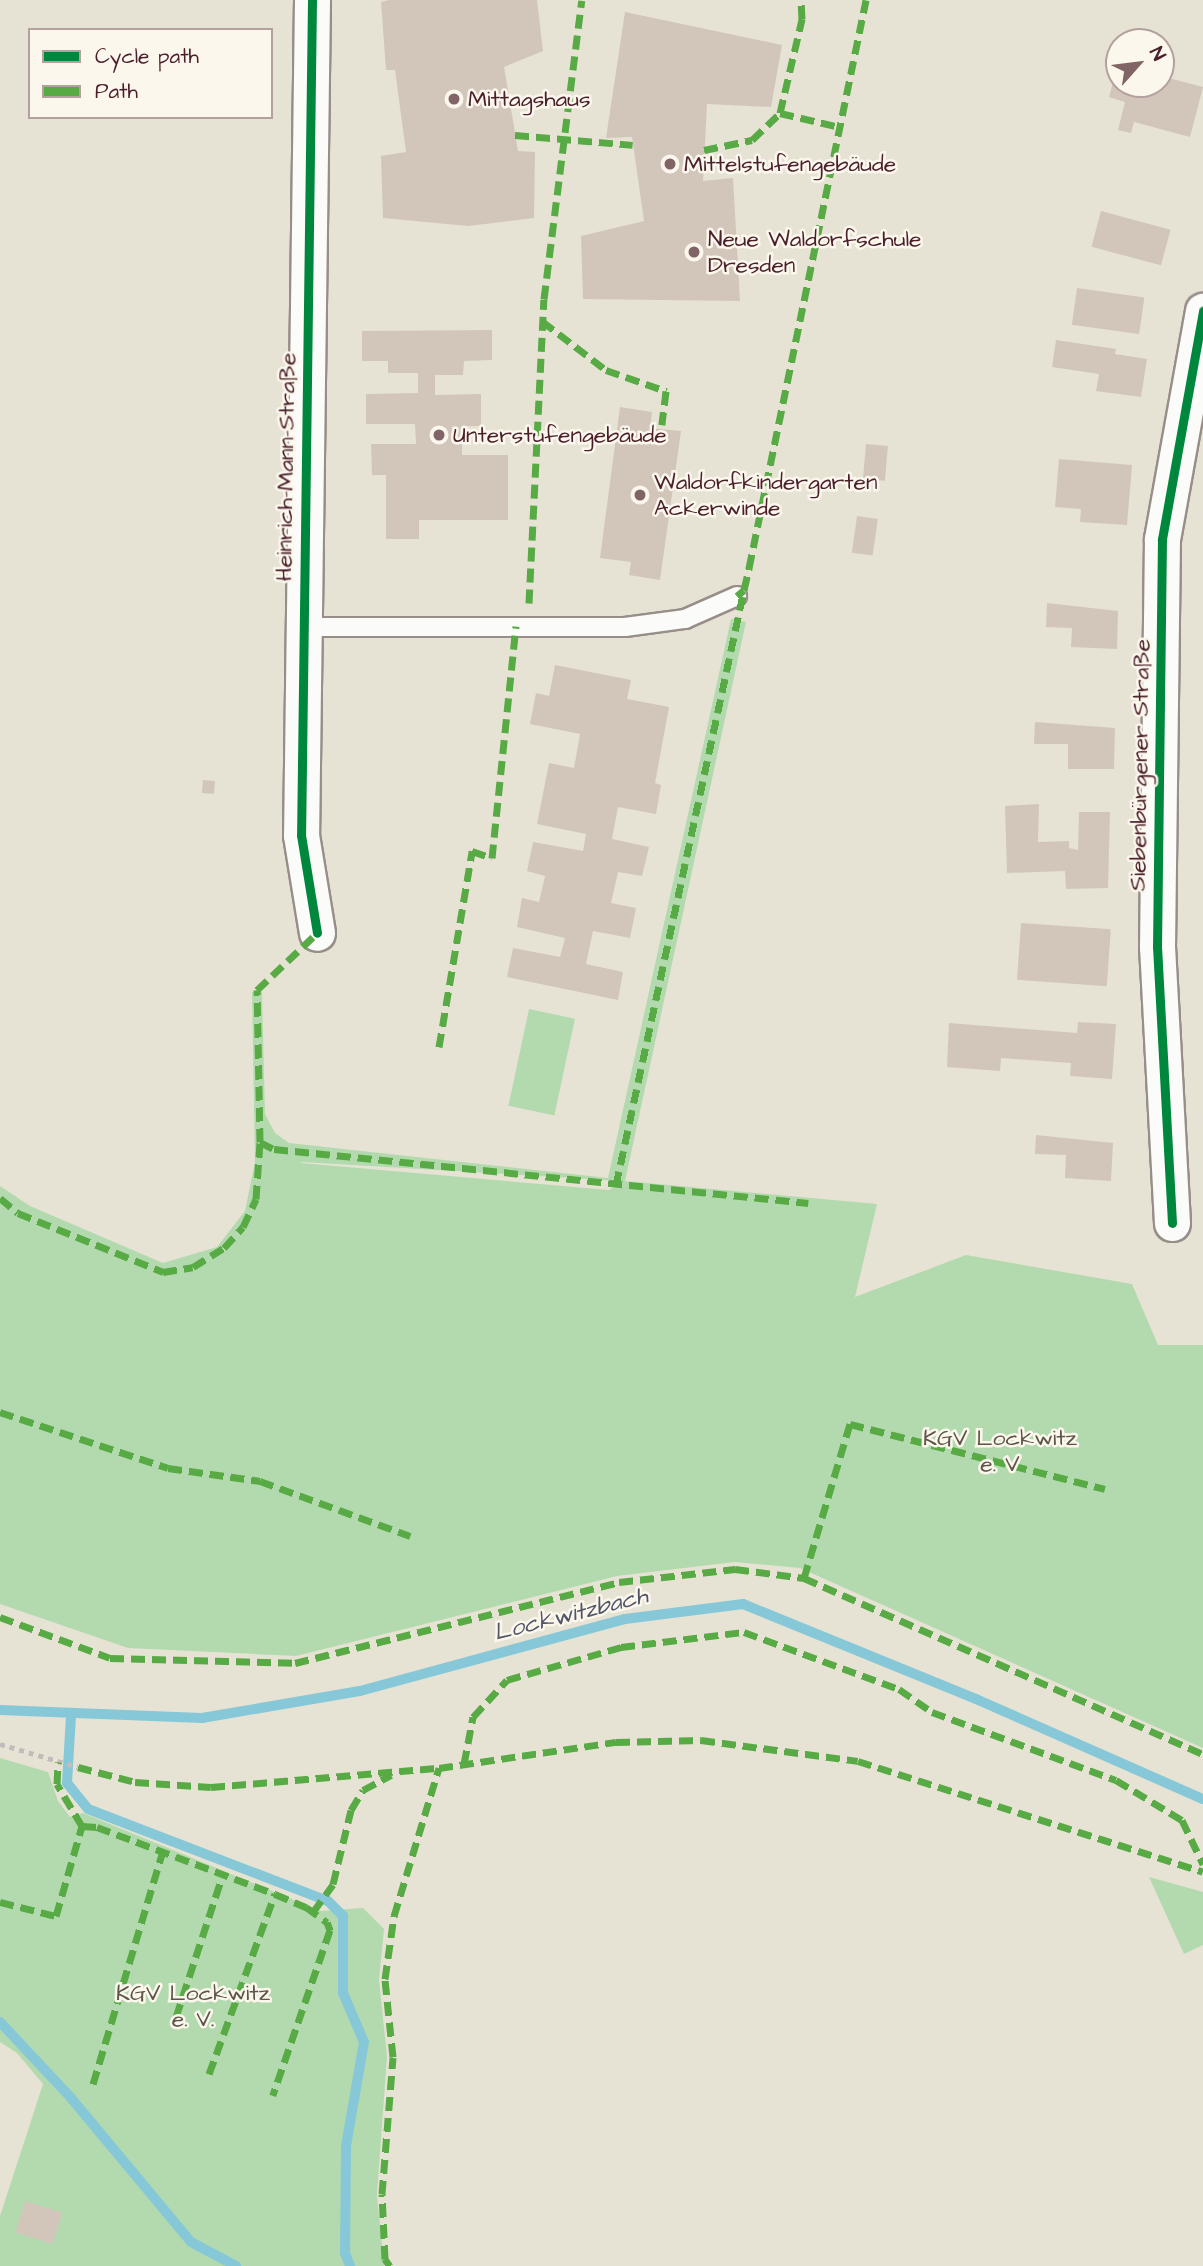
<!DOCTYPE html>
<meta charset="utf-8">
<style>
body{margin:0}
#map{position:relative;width:1203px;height:2266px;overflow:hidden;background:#e7e3d4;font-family:"Architects Daughter",sans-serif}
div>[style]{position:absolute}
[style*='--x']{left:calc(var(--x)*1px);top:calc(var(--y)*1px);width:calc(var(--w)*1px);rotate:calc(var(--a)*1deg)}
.green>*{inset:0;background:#b3daae;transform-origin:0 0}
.stream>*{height:10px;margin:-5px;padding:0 5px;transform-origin:5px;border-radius:5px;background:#86c8d8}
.building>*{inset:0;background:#d2c6bb;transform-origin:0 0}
.path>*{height:4.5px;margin-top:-2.25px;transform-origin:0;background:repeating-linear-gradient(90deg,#c2bdbb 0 5px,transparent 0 10px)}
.roads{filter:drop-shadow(2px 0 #988e89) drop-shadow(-2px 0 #988e89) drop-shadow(0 2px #988e89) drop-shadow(0 -2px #988e89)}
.lane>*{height:18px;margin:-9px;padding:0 9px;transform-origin:9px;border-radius:9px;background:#fbfbf9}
.street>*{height:35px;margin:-17.5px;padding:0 17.5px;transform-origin:17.5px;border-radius:17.5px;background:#fbfbf9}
.quiet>*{height:7px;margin-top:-3.5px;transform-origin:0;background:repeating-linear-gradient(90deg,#57aa44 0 14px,transparent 0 21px)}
.cycleway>*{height:9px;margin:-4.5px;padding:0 4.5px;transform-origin:4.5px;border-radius:4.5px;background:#00873e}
.dots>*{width:19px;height:19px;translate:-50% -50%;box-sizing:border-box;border:4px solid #fbf7ec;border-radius:50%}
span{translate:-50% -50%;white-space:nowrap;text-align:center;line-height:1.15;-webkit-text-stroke:5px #fbf7ec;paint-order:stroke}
.poi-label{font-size:23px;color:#4a1f2b}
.left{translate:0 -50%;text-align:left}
.street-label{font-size:23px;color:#4a1f2b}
.park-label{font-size:23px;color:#5d5549}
.water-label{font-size:24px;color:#505668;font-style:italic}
.legend{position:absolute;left:28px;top:28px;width:245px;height:91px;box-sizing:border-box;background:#fbf7ec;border:2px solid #b4a19f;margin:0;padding:9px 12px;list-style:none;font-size:21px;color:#4a1f2b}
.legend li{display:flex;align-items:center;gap:14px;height:35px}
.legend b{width:35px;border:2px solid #b4a19f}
.north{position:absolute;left:1105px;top:28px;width:70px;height:70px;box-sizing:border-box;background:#fbf7ec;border:2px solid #b4a19f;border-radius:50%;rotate:62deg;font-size:19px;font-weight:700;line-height:28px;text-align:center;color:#4a1f2b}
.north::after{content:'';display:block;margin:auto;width:24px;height:32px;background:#816466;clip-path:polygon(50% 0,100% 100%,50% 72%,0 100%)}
</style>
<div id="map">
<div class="green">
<i style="clip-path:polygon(evenodd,731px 619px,746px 622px,625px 1181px,877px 1204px,855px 1297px,966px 1255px,1132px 1284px,1158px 1345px,1203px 1345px,1203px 1748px,800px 1568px,735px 1562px,617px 1576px,296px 1656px,128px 1648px,0 1604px,0 1186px,30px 1206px,163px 1263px,217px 1247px,245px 1211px,255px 1162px,252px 992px,262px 992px,265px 1114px,275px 1133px,289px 1143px,608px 1178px,731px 619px,301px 1163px,301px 1162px,623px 1181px,609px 1190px,301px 1163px)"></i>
<i style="left:529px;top:1009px;width:47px;height:99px;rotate:12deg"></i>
<i style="clip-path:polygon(0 1758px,48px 1772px,58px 1801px,70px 1817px,83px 1813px,321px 1911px,363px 1908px,384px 1929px,379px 1980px,387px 2056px,377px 2195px,384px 2266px,0 2266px,0 2216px,43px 2084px,17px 2053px,0 2042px)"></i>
<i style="clip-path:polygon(1149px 1877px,1203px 1892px,1203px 1945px,1184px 1954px)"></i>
</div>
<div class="stream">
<i style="--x:0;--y:1710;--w:202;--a:2.3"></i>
<i style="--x:202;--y:1718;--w:160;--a:-9.7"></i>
<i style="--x:360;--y:1691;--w:275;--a:-15.2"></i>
<i style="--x:625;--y:1619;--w:119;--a:-7.2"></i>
<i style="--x:743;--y:1604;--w:252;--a:22.2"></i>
<i style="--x:976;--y:1699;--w:248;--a:23.8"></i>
<i style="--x:71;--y:1716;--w:67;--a:93.4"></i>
<i style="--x:67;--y:1783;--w:33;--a:51"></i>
<i style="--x:88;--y:1809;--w:257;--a:21"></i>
<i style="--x:328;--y:1901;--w:21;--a:45"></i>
<i style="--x:343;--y:1916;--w:77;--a:90"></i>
<i style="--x:343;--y:1993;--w:53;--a:66.8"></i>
<i style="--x:364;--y:2042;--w:106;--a:99.8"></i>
<i style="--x:346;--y:2146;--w:107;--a:90.5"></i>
<i style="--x:345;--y:2253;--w:14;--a:69"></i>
<i style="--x:0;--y:2022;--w:104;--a:46.9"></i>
<i style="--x:71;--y:2098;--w:187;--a:50.2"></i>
<i style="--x:191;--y:2242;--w:51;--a:28.1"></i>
</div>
<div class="building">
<i style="clip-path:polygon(389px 0,537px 0,543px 51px,504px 67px,518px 151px,535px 152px,534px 218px,468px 226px,383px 218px,381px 156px,406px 152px,395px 70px,386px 70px,381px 2px)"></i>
<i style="clip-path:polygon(625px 12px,782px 45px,771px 107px,707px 104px,703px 181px,733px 178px,740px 301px,583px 299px,581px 236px,644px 221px,632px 137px,606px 138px)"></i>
<i style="clip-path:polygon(1118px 63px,1119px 84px,1161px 84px,1161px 76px,1203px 87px,1190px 137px,1134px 122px,1131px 133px,1118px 130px,1125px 102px,1109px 97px)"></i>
<i style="left:1101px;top:211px;width:72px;height:37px;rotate:15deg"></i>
<i style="left:1077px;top:288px;width:68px;height:37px;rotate:8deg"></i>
<i style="clip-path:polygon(492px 330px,492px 360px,464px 361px,463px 375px,435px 375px,435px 395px,481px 394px,481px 426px,462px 426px,462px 455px,508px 455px,508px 520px,419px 520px,419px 539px,386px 539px,386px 475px,372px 475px,371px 444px,416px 444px,415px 424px,366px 424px,366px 394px,418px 393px,418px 373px,388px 373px,388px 361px,362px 361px,362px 331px)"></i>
<i style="clip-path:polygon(1056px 340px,1116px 349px,1115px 354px,1147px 359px,1141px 397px,1096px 391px,1099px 374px,1052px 367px)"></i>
<i style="clip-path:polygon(620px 407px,652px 412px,650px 428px,681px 431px,660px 580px,629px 575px,631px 562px,600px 558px)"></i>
<i style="left:866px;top:444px;width:22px;height:35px;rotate:5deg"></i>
<i style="clip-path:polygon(1059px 459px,1132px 465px,1127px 525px,1080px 522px,1081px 509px,1055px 507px)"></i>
<i style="left:857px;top:516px;width:21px;height:37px;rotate:8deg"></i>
<i style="clip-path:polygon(1047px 603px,1118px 611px,1117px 649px,1071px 647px,1072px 628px,1046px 627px)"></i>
<i style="clip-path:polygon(555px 665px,631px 680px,627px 699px,669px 707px,655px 783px,661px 785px,656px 814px,618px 807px,612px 839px,649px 847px,642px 876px,618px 872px,611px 903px,636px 908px,630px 938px,593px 931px,586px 964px,623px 972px,618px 1000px,507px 977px,513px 948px,560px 957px,565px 938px,517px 927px,522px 898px,539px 902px,545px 876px,527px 871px,533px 842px,583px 851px,586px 834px,537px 824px,549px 763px,574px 768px,580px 734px,530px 724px,536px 693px,549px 696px)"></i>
<i style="clip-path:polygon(1035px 722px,1115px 728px,1114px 769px,1068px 769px,1068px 744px,1034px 744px)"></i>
<i style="left:203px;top:780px;width:12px;height:13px;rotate:5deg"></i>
<i style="clip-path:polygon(1039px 804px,1038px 842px,1069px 841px,1069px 848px,1078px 850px,1079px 812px,1110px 812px,1108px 888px,1066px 889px,1065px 871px,1007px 873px,1005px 806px)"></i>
<i style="left:1021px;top:923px;width:90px;height:57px;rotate:4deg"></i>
<i style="clip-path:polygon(1078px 1022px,1116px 1024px,1112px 1079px,1070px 1076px,1071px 1063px,1001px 1058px,1000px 1071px,947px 1067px,949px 1023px,1077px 1033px)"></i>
<i style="clip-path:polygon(1036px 1135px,1113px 1143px,1111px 1181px,1065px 1178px,1066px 1155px,1035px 1154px)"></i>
<i style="left:25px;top:2201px;width:39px;height:33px;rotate:17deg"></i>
</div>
<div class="path">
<i style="--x:0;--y:1744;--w:81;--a:16.4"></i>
</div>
<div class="roads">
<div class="lane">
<i style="--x:303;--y:627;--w:322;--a:0"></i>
<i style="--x:625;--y:627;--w:61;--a:-7.6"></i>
<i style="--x:685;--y:619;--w:57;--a:-23.9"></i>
</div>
<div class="street">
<i style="--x:312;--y:0;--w:835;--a:90.75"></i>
<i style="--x:301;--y:835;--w:99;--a:80.7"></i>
<i style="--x:1172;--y:1223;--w:276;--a:-93.1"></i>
<i style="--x:1157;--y:947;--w:408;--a:-89.3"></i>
<i style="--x:1162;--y:539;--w:232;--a:-79.8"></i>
</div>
</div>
<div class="quiet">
<i style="--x:780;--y:113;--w:62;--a:13.1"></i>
<i style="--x:515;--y:135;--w:118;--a:4.8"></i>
<i style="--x:704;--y:150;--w:49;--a:-11.8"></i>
<i style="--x:752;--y:140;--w:39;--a:-44"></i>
<i style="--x:780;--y:113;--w:97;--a:-76.8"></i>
<i style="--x:802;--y:19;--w:19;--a:-93"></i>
<i style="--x:542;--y:321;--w:81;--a:37.4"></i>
<i style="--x:606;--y:370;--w:64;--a:19.3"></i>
<i style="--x:666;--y:391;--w:34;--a:97"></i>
<i style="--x:737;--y:596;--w:9;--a:-41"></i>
<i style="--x:744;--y:590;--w:23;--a:-77"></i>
<i style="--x:749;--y:568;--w:580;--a:-78.36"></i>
<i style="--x:529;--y:603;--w:304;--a:-87.2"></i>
<i style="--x:544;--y:299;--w:301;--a:-82.8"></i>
<i style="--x:439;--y:1047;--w:199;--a:-80.4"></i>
<i style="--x:472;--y:851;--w:21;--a:19"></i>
<i style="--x:492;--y:858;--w:233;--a:-84.1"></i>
<i style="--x:260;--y:1142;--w:16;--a:27"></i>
<i style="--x:274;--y:1149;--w:537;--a:5.77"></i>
<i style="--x:616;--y:1185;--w:609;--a:-77.86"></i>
<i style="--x:0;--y:1198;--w:23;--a:40"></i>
<i style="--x:18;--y:1213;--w:157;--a:22.1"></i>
<i style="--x:163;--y:1272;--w:30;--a:-9"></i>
<i style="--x:193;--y:1267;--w:36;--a:-32"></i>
<i style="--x:224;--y:1248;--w:28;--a:-48"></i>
<i style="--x:243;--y:1227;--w:31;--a:-65"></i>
<i style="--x:256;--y:1199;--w:57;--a:-86"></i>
<i style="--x:260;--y:1142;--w:152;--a:-91.1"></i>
<i style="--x:257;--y:990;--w:83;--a:-43.5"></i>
<i style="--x:0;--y:1412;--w:177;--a:18.4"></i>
<i style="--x:168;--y:1468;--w:93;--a:8"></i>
<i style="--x:260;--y:1481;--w:160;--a:20.1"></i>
<i style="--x:804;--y:1578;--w:161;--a:-73.4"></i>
<i style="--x:850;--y:1424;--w:263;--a:14.3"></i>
<i style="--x:0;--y:1617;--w:117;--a:20.4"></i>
<i style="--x:110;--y:1658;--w:185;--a:1.5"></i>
<i style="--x:295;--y:1663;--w:334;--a:-14"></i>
<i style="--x:619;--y:1582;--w:117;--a:-6.4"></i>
<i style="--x:735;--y:1569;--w:70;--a:7.4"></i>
<i style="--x:804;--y:1578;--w:436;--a:23.8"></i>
<i style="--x:464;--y:1764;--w:48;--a:-79.2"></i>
<i style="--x:473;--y:1717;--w:50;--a:-47.4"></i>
<i style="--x:507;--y:1680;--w:119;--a:-16.1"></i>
<i style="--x:621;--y:1647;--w:124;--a:-7"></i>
<i style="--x:744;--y:1632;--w:165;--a:20.2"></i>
<i style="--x:899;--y:1689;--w:40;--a:34.9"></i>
<i style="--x:932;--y:1712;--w:196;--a:20.3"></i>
<i style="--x:1116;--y:1780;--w:77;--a:31.2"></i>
<i style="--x:1182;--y:1820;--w:49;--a:64.5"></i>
<i style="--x:78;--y:1767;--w:59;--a:14.7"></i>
<i style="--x:135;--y:1782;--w:76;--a:3.8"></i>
<i style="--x:211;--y:1787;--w:229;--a:-4.8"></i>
<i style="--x:439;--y:1768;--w:179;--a:-8.4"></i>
<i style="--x:616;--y:1742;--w:85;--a:-1.3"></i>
<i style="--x:701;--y:1740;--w:158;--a:7.6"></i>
<i style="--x:858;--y:1761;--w:362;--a:17.8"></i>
<i style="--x:82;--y:1826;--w:15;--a:4"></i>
<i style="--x:97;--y:1827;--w:190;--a:20.6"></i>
<i style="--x:275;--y:1894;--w:34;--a:23"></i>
<i style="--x:306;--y:1907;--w:26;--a:36"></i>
<i style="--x:327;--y:1922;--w:9;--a:69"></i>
<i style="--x:330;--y:1930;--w:175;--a:109.1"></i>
<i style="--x:0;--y:1902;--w:58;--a:14"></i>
<i style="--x:56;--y:1916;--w:94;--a:-73.9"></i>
<i style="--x:82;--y:1826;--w:49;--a:-120.8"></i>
<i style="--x:57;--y:1784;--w:22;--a:-87"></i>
<i style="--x:313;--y:1912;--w:34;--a:-54"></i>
<i style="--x:333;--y:1884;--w:76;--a:-76.3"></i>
<i style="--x:351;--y:1810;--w:23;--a:-59"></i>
<i style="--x:363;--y:1790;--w:32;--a:-28"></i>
<i style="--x:176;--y:2017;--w:151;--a:-71.8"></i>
<i style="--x:209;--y:2074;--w:192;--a:-69.9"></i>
<i style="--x:93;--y:2084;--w:243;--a:-73.3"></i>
<i style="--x:390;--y:2266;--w:9;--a:-126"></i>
<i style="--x:385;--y:2259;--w:65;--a:-92.6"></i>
<i style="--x:382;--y:2194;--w:137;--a:-85.4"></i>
<i style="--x:393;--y:2057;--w:78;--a:-95.9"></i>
<i style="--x:385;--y:1979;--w:64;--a:-81.9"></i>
<i style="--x:394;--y:1916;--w:155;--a:-73.1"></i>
</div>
<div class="cycleway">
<i style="--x:312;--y:0;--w:835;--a:90.75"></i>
<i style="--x:301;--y:835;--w:99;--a:80.7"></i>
<i style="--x:1172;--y:1223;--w:276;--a:-93.1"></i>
<i style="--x:1157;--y:947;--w:408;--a:-89.3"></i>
<i style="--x:1162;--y:539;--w:232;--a:-79.8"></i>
</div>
<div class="dots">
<i style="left:454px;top:99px;background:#816466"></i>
<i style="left:670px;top:164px;background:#816466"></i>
<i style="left:694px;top:252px;background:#816466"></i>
<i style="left:439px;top:435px;background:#816466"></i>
<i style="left:640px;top:495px;background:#816466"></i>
</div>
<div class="poi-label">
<span class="left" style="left:468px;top:99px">Mittagshaus</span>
<span class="left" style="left:684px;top:164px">Mittelstufengebäude</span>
<span class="left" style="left:708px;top:252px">Neue Waldorfschule<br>Dresden</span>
<span class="left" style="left:453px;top:435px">Unterstufengebäude</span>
<span class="left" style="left:654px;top:495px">Waldorfkindergarten<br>Ackerwinde</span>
</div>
<div class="street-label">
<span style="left:286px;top:467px;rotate:-89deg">Heinrich-Mann-Straße</span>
<span style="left:1140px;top:765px;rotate:-89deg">Siebenbürgener Straße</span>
</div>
<div class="park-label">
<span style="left:1000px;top:1451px">KGV Lockwitz<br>e. V</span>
<span style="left:193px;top:2006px">KGV Lockwitz<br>e. V.</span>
</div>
<div class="water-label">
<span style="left:571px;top:1615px;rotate:-14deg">Lockwitzbach</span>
</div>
<ul class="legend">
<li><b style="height:9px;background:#00873e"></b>Cycle path</li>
<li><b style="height:9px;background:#57aa44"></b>Path</li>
</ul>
<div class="north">N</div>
</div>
